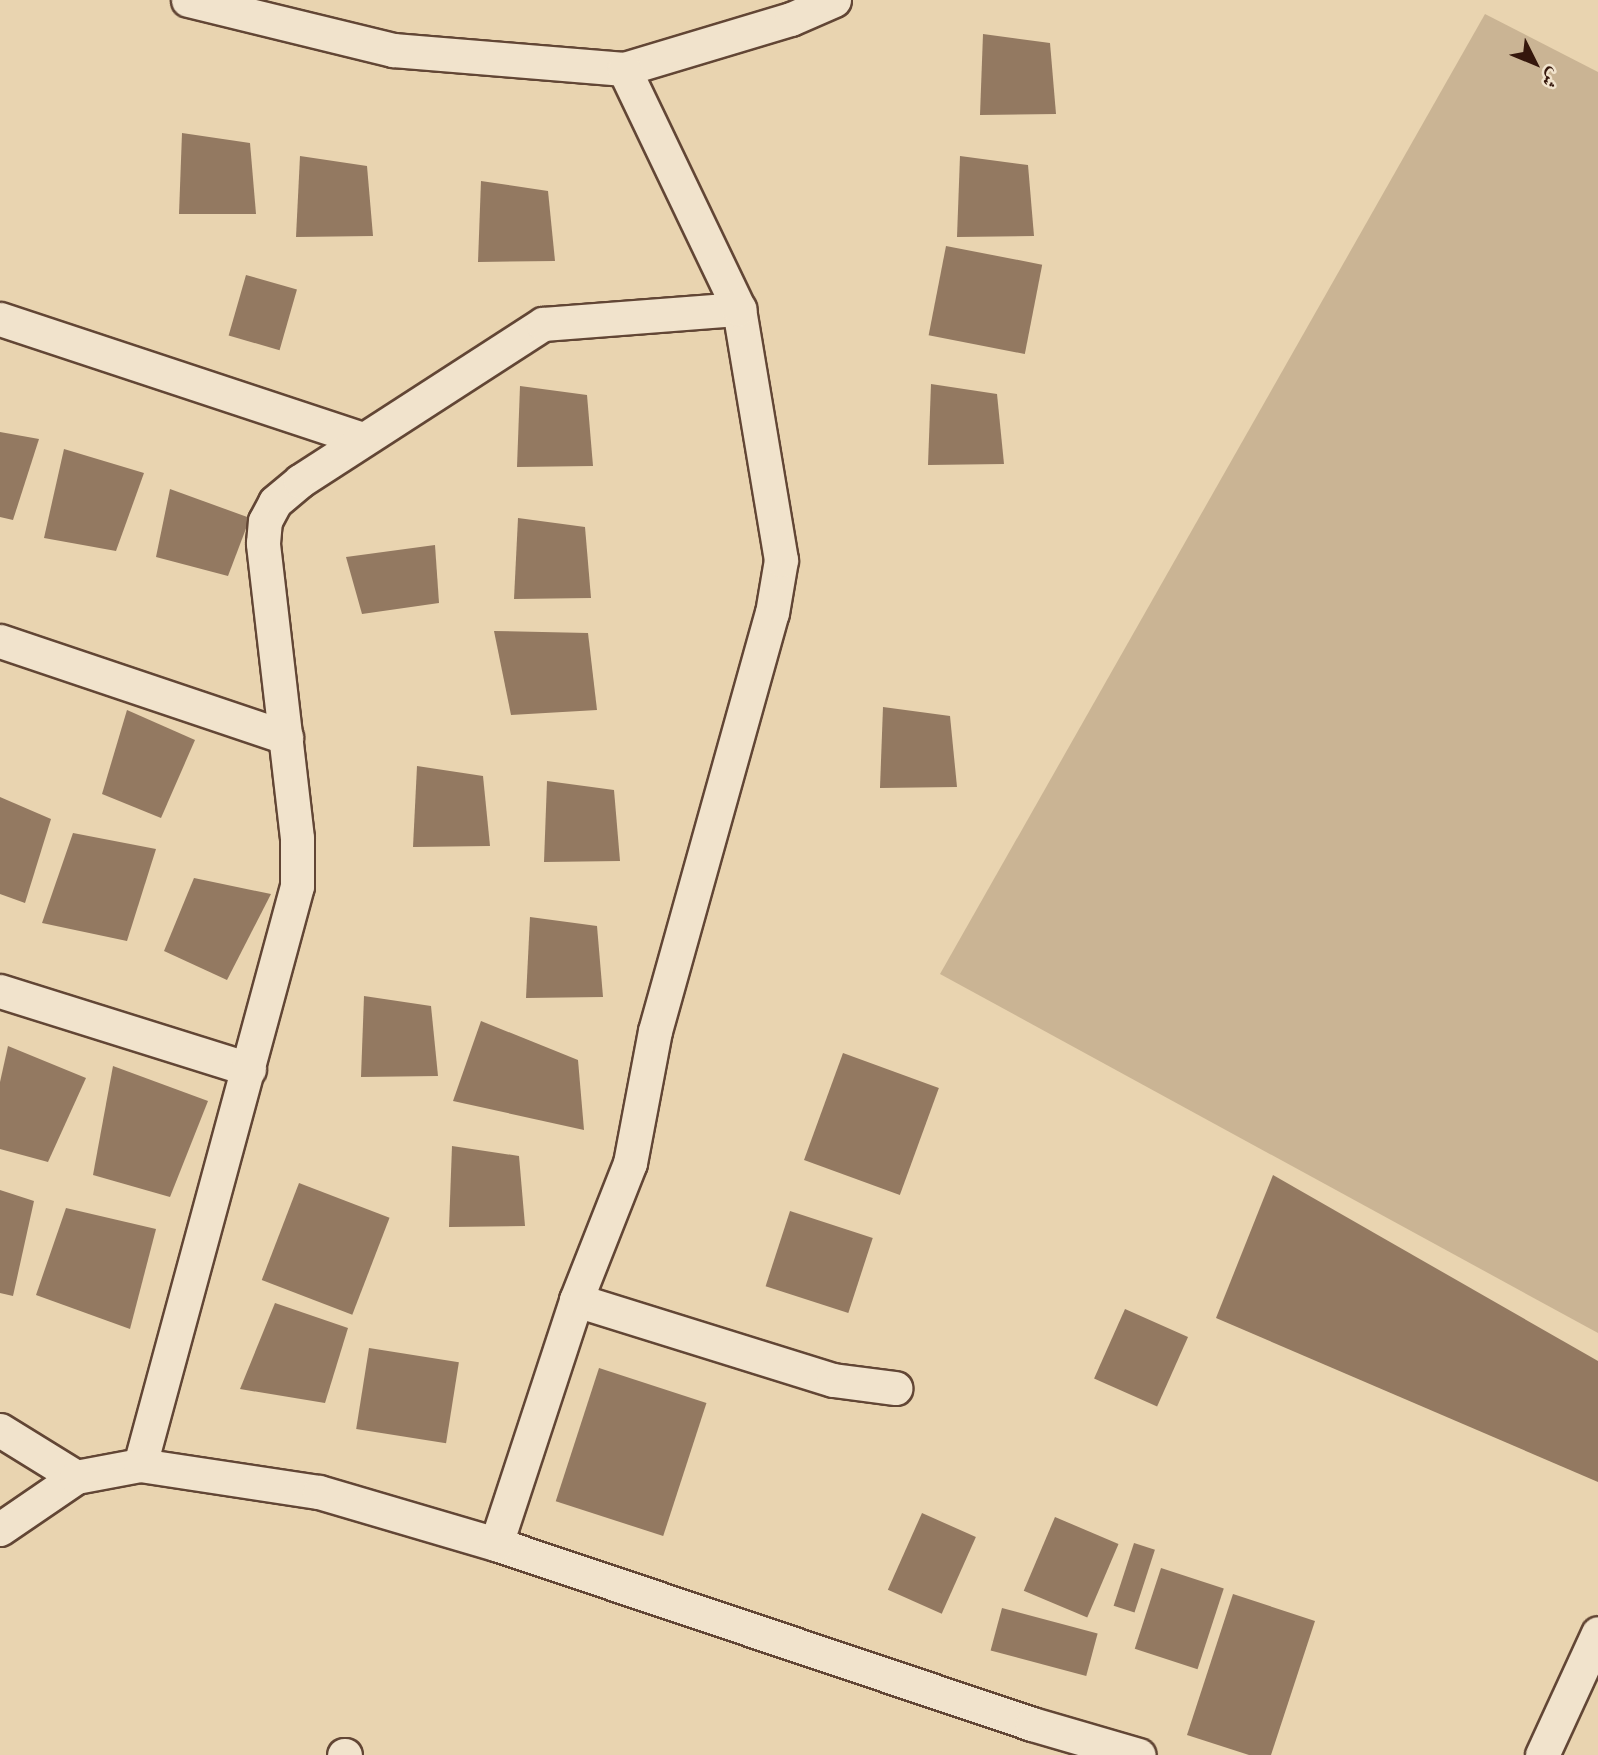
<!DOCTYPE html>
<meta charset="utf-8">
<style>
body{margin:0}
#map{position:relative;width:1598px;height:1755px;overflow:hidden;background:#e9d4b0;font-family:Vollkorn,Amiri,serif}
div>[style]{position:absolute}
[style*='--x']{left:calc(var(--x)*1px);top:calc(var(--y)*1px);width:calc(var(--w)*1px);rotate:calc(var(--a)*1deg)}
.green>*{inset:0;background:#cab494}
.building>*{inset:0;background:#937961;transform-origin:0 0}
.roads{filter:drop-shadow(2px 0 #624635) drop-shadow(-2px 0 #624635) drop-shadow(0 2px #624635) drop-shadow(0 -2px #624635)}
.street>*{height:33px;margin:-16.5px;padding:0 16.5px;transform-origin:16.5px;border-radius:16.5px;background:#f1e3cc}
span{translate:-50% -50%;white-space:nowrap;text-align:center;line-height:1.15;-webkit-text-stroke:7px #f1e3cc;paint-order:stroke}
.north{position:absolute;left:1500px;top:28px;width:70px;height:70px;-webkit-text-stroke:5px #f1e3cc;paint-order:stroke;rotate:133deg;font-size:19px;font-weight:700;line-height:28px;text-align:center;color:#35170c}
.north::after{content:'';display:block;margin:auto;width:24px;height:32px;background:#35170c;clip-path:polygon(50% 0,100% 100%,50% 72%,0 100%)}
</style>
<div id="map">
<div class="green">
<i style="clip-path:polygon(1485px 14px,1598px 72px,1598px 1333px,940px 974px)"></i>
</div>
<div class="building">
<i style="clip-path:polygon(983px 34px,1050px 43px,1056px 114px,980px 115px)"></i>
<i style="clip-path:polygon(182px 133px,250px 143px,256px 214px,179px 214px)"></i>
<i style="clip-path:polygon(300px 156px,367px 166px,373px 236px,296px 237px)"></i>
<i style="clip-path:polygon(960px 156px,1028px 165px,1034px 236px,957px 237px)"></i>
<i style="clip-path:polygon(481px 181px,548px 191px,555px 261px,478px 262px)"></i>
<i style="left:946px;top:246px;width:98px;height:91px;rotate:11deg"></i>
<i style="left:246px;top:275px;width:53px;height:63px;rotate:16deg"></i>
<i style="clip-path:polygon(931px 384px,997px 394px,1004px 464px,928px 465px)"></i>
<i style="clip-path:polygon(520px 386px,587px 395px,593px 466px,517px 467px)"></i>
<i style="clip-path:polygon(0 432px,39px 439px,13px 520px,0 517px)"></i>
<i style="clip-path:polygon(64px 449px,144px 473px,116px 551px,44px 538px)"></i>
<i style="clip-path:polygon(170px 489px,250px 518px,228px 576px,156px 557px)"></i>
<i style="clip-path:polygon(518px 518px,585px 527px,591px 598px,514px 599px)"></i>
<i style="clip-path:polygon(435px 545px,439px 603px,362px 614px,346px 557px)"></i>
<i style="clip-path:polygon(494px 631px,588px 633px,597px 710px,511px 715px)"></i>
<i style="clip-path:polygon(883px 707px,950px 716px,957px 787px,880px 788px)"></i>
<i style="clip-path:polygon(127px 710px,195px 740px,161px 818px,102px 794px)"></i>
<i style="clip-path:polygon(417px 766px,483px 776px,490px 846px,413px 847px)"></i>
<i style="clip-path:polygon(547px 781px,614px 790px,620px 861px,544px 862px)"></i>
<i style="clip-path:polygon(0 797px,51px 819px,25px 903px,0 894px)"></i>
<i style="clip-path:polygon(73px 833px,156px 849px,127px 941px,42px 923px)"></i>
<i style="clip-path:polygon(194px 878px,271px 894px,227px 980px,164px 951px)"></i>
<i style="clip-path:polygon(530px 917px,597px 926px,603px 997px,526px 998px)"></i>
<i style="clip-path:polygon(364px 996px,431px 1006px,438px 1076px,361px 1077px)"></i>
<i style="clip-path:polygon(481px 1021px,578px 1060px,584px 1130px,453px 1101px)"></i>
<i style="clip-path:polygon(8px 1046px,86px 1078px,48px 1162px,0 1149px,0 1082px)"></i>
<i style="left:843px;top:1053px;width:102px;height:114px;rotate:20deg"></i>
<i style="clip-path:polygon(113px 1066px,208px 1101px,170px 1197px,93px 1175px)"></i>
<i style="clip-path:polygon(452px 1146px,519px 1156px,525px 1226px,449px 1227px)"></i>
<i style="clip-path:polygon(1273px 1175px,1598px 1361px,1598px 1482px,1216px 1318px)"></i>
<i style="left:299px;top:1183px;width:97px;height:104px;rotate:21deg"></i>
<i style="clip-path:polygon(0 1190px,34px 1201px,13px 1296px,0 1293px)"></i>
<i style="clip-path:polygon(66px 1208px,156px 1229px,130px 1329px,36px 1295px)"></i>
<i style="left:790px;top:1211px;width:87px;height:79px;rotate:18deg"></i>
<i style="clip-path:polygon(275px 1303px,348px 1328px,325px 1403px,240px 1389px)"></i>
<i style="left:1125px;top:1309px;width:69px;height:76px;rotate:24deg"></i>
<i style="left:369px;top:1348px;width:91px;height:82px;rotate:9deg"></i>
<i style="left:599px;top:1368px;width:113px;height:140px;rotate:18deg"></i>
<i style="left:922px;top:1513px;width:59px;height:84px;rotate:24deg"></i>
<i style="left:1055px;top:1517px;width:69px;height:80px;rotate:23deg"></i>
<i style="left:1134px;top:1543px;width:22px;height:66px;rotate:18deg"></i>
<i style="left:1161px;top:1568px;width:66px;height:85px;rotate:18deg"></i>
<i style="clip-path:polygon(1233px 1594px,1315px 1621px,1271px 1755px,1249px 1755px,1187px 1735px)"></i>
<i style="left:1002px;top:1608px;width:99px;height:44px;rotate:15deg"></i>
</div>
<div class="roads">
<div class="street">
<i style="--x:188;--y:0;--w:211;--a:13.7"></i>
<i style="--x:393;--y:50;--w:232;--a:4.7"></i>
<i style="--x:624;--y:69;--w:174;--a:-16.7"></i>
<i style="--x:791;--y:19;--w:47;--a:-23.8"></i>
<i style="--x:0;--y:319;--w:381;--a:18.3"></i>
<i style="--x:0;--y:641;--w:302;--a:18.6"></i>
<i style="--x:0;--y:991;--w:261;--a:17.4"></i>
<i style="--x:576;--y:1300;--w:269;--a:17.3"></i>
<i style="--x:833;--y:1380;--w:63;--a:7.4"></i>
<i style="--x:0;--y:1430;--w:89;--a:31.7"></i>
<i style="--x:140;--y:1465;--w:600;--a:-74.83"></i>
<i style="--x:297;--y:886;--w:48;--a:-90"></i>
<i style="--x:297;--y:838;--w:297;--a:-96.6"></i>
<i style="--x:263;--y:543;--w:22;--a:-85"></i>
<i style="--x:265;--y:521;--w:21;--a:-62"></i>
<i style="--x:275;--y:502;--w:33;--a:-40"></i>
<i style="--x:300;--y:481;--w:289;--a:-32.9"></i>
<i style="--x:543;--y:324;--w:197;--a:-4.4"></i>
<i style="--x:0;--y:1529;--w:92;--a:-34.4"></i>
<i style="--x:76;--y:1477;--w:65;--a:-10.6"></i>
<i style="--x:140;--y:1465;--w:181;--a:8.6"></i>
<i style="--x:319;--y:1492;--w:184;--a:16.4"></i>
<i style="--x:496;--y:1544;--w:565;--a:18.56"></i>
<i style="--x:1032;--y:1724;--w:111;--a:16.2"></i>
<i style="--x:496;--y:1544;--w:257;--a:-71.8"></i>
<i style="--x:576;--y:1300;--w:147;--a:-68.5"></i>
<i style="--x:630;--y:1163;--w:134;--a:-79.3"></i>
<i style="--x:655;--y:1031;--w:434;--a:-74.4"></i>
<i style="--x:772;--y:613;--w:54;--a:-80.4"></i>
<i style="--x:781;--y:560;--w:254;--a:-99.5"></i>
<i style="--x:739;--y:309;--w:266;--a:-115.6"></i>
<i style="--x:344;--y:1755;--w:1;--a:0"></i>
<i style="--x:1542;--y:1755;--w:134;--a:-65.3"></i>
</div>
</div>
<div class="north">ش</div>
</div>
